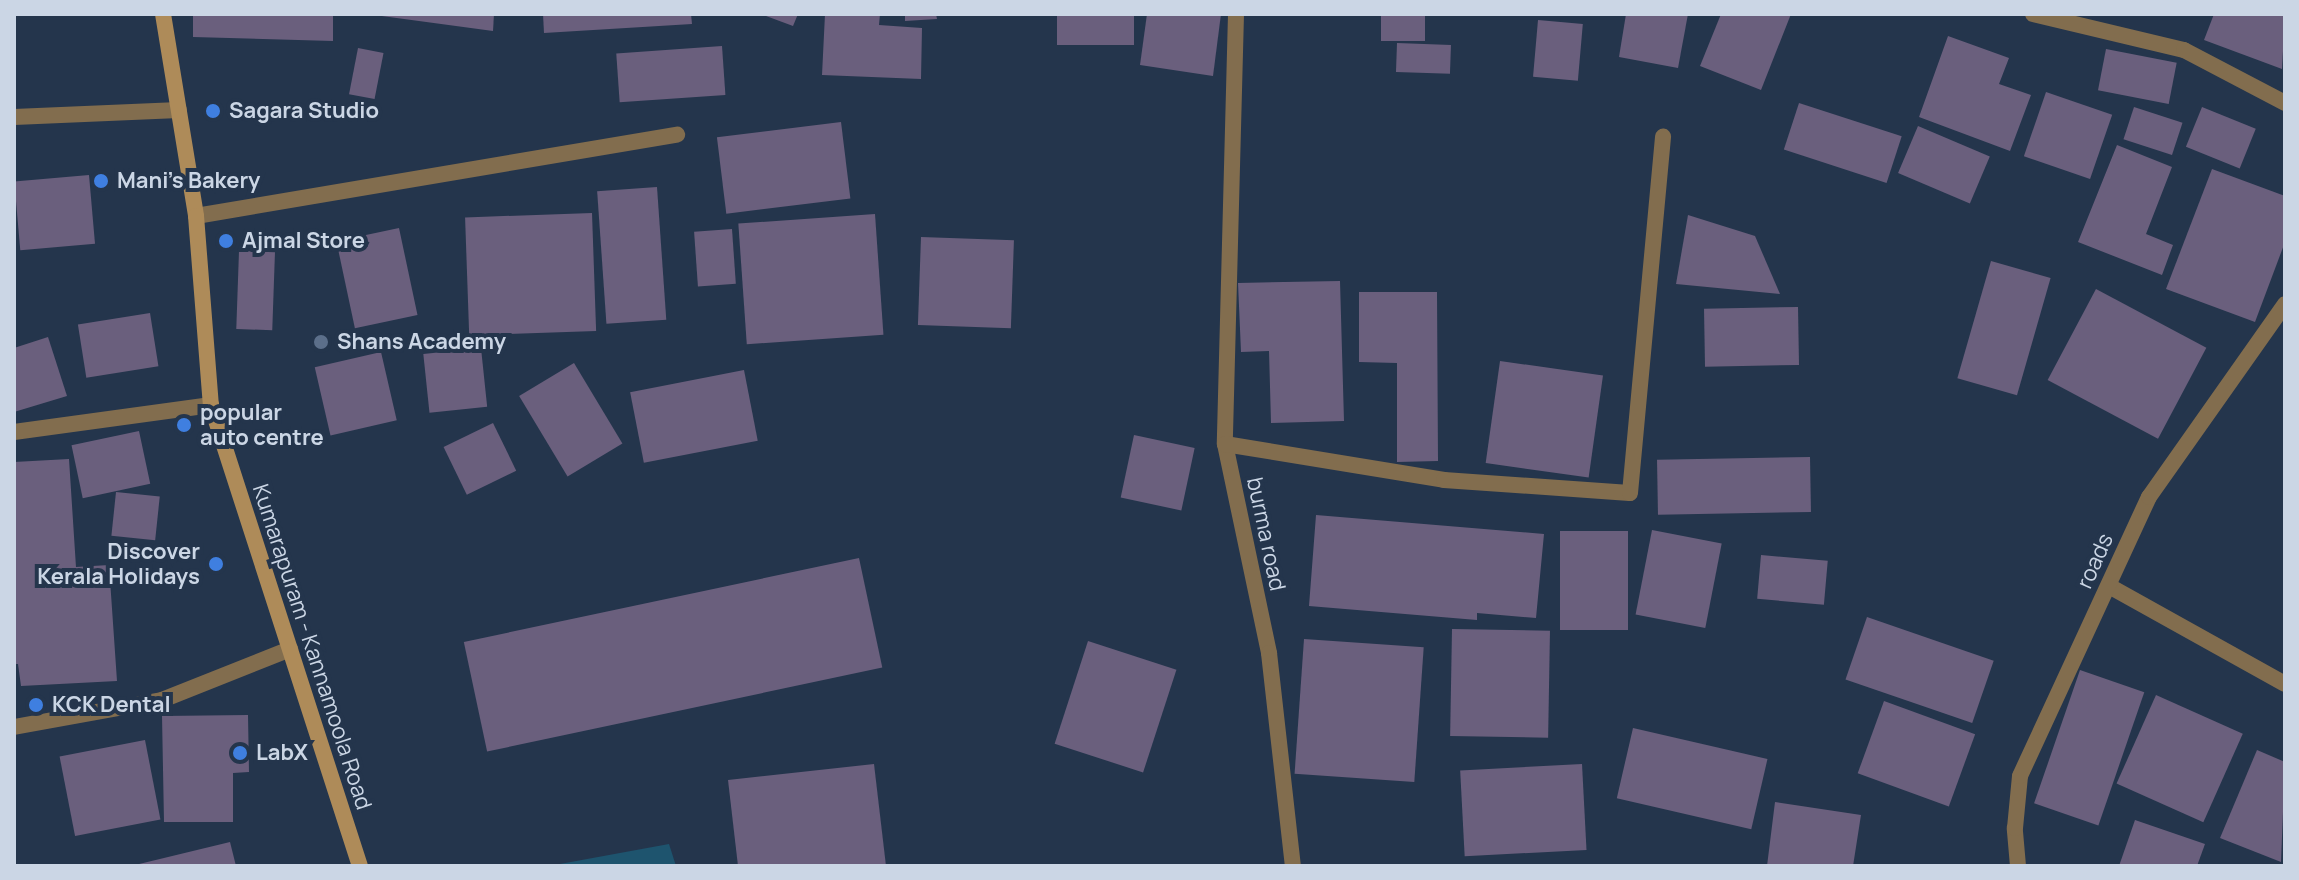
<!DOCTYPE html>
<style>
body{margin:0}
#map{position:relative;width:2299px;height:880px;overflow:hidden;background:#24354c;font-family:Manrope,sans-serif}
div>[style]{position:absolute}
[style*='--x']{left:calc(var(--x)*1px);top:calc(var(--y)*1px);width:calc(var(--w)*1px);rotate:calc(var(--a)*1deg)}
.water>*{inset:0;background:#1e546e}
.building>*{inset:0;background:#6a5f7d;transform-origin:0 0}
.service>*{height:16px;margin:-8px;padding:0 8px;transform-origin:8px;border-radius:8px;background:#826d4e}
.minor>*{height:16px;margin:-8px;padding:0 8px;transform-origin:8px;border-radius:8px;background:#826d4e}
.secondary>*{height:16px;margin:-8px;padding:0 8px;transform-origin:8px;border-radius:8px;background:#ae8b59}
.dots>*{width:22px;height:22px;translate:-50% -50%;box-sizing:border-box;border:4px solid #24354c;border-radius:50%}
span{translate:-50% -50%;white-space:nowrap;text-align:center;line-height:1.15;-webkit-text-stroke:8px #24354c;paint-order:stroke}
.poi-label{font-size:22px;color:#cbd6e5;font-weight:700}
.left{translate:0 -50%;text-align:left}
.right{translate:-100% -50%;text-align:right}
.street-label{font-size:22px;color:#cbd6e5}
.frame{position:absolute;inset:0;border:16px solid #cbd6e5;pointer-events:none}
</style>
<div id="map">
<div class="water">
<i style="clip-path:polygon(669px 844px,676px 866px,549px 866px)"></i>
</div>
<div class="building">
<i style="clip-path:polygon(193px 14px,333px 14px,333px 41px,193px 37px)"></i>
<i style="clip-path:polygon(367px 14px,494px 14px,493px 31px)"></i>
<i style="clip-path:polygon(543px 14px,691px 14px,692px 24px,544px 33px)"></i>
<i style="clip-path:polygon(761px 14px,798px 14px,793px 26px)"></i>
<i style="clip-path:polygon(825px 14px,880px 14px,879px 25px,922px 28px,921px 79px,822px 75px)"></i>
<i style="clip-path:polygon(905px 14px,936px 14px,937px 19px,905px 21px)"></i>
<i style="left:1057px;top:14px;width:77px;height:31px"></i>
<i style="clip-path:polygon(1147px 14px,1221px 14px,1213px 76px,1140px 65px)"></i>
<i style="left:1381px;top:14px;width:44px;height:27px"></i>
<i style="clip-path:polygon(1626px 14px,1688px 14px,1678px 68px,1619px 57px)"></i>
<i style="clip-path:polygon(1721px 14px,1791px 14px,1761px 90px,1700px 66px)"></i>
<i style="clip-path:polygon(2214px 14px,2285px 14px,2282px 69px,2204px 40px)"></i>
<i style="left:1538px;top:20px;width:45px;height:57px;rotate:5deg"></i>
<i style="clip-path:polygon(1948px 36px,2009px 58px,1999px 84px,2031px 95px,2010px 151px,1919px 117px)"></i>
<i style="left:1397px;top:43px;width:54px;height:29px;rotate:2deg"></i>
<i style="left:722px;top:46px;width:49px;height:106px;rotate:86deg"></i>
<i style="left:358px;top:48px;width:26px;height:47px;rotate:11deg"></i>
<i style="left:2106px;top:49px;width:72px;height:42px;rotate:11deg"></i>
<i style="left:2046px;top:92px;width:70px;height:68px;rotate:19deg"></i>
<i style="left:1799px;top:103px;width:108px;height:49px;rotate:18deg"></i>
<i style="left:2134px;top:107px;width:51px;height:34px;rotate:18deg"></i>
<i style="left:2202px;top:107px;width:58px;height:43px;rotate:22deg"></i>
<i style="left:841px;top:122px;width:77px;height:125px;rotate:83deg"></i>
<i style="left:1918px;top:126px;width:78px;height:51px;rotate:23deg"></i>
<i style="clip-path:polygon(2117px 145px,2172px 167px,2146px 234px,2173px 245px,2162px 275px,2078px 242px)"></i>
<i style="clip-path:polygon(2212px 169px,2285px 196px,2285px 242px,2255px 322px,2166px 289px)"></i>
<i style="left:89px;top:175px;width:69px;height:75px;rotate:85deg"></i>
<i style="left:657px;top:187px;width:133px;height:60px;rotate:86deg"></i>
<i style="left:592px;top:213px;width:118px;height:127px;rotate:88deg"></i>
<i style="left:875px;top:214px;width:121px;height:137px;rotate:86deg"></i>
<i style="clip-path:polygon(1688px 215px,1755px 236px,1780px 294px,1676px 284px)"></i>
<i style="left:399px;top:228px;width:89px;height:64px;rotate:78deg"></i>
<i style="left:732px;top:229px;width:55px;height:38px;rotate:86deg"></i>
<i style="left:921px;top:237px;width:93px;height:88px;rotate:2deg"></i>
<i style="left:239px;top:251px;width:36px;height:78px;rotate:2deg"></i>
<i style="left:1991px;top:261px;width:62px;height:122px;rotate:16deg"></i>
<i style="clip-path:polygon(1340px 281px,1344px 421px,1271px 423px,1269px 351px,1241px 352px,1238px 283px)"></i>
<i style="left:2096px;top:289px;width:125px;height:103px;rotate:28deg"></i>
<i style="clip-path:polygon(1359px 292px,1437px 292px,1438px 461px,1397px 462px,1397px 363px,1359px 362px)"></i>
<i style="left:1798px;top:307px;width:58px;height:94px;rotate:89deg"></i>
<i style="left:150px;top:313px;width:54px;height:73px;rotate:81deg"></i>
<i style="clip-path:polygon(48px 337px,67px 396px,14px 412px,14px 348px)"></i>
<i style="left:481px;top:348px;width:59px;height:58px;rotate:84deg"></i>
<i style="left:381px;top:352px;width:70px;height:68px;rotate:77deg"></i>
<i style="left:1500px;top:361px;width:104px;height:103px;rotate:8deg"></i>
<i style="left:574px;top:363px;width:94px;height:64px;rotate:59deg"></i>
<i style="left:744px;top:370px;width:72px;height:116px;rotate:79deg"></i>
<i style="left:493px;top:423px;width:53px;height:55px;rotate:64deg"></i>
<i style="left:139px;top:431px;width:54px;height:69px;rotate:78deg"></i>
<i style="left:1134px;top:435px;width:62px;height:64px;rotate:12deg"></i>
<i style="left:1810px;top:457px;width:55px;height:153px;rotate:89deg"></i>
<i style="clip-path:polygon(69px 459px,76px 567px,109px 565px,117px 681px,21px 686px,18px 664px,14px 664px,14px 462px)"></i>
<i style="left:116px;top:492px;width:44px;height:44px;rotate:6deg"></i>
<i style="clip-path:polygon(1316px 515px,1544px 534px,1536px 618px,1477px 613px,1477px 620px,1309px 606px)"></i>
<i style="left:1652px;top:530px;width:71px;height:86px;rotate:11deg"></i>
<i style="left:1560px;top:531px;width:68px;height:99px"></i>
<i style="left:1761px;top:555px;width:67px;height:44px;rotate:5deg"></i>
<i style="left:859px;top:558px;width:112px;height:404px;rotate:78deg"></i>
<i style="left:1867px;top:617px;width:134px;height:66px;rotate:19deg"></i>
<i style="left:1452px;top:629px;width:98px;height:107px;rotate:1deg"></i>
<i style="left:1304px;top:639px;width:120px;height:135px;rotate:4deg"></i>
<i style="left:1088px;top:641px;width:93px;height:108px;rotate:18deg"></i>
<i style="left:2080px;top:670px;width:68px;height:141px;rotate:19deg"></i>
<i style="left:2156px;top:695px;width:95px;height:97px;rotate:24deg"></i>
<i style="left:1884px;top:701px;width:97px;height:77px;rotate:20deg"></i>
<i style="clip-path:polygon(248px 715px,249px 772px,233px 773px,233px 822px,164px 822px,162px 716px)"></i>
<i style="left:1633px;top:728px;width:138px;height:72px;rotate:13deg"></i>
<i style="left:145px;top:740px;width:81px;height:87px;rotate:79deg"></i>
<i style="clip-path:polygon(2257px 750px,2285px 762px,2281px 862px,2220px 838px)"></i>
<i style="clip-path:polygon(874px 764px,886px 866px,738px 866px,728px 780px)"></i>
<i style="left:1582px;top:764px;width:86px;height:122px;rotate:87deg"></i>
<i style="clip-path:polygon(1775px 802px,1861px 815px,1853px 866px,1767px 866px)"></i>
<i style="clip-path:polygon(2135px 820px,2205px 844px,2197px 866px,2119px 866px)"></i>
<i style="clip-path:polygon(230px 842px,236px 866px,135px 866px,135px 865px)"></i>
</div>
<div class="service">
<i style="--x:2033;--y:14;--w:155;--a:13.4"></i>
<i style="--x:2184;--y:50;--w:114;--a:27.7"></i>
</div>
<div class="minor">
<i style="--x:1236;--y:14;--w:430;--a:91.5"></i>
<i style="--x:1225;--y:444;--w:214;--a:78.1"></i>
<i style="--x:1269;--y:653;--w:214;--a:83.6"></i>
<i style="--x:14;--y:117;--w:165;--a:-2.4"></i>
<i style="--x:196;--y:216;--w:488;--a:-9.6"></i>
<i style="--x:14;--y:432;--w:199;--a:-7.8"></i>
<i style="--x:1225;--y:444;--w:222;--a:9.3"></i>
<i style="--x:1444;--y:480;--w:186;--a:4"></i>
<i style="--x:1630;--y:493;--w:358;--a:-84.7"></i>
<i style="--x:2109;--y:586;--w:201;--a:29.1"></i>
<i style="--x:14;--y:727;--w:150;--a:-10.3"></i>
<i style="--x:162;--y:700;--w:138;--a:-21.7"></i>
<i style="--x:2018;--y:866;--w:38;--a:-95"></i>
<i style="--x:2015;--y:828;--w:52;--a:-84.5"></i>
<i style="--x:2020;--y:776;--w:307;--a:-65.2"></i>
<i style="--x:2149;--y:497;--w:236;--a:-54.8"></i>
</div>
<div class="secondary">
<i style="--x:163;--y:14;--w:205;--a:80.7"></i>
<i style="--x:196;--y:216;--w:190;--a:85.5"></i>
<i style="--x:211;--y:405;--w:484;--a:72.1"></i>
</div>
<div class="dots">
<i style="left:213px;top:111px;background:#3f7fe0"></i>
<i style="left:101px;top:181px;background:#3f7fe0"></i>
<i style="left:226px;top:241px;background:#3f7fe0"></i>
<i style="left:321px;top:342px;background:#5c6f8a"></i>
<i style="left:184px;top:425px;background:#3f7fe0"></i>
<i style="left:216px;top:564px;background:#3f7fe0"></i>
<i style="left:36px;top:705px;background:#3f7fe0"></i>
<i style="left:240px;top:753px;background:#3f7fe0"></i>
</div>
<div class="poi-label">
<span class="left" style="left:229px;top:111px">Sagara Studio</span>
<span class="left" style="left:117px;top:181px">Mani's Bakery</span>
<span class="left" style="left:242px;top:241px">Ajmal Store</span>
<span class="left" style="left:337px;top:342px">Shans Academy</span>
<span class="left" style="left:200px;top:425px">popular<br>auto centre</span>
<span class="right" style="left:200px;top:564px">Discover<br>Kerala Holidays</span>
<span class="left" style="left:52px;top:705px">KCK Dental</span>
<span class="left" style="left:256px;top:753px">LabX</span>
</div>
<div class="street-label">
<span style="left:1266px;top:534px;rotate:78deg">burma road</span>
<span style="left:2095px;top:561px;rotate:-66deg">roads</span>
<span style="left:312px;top:647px;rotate:72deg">Kumarapuram - Kannamoola Road</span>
</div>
<div class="frame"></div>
</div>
